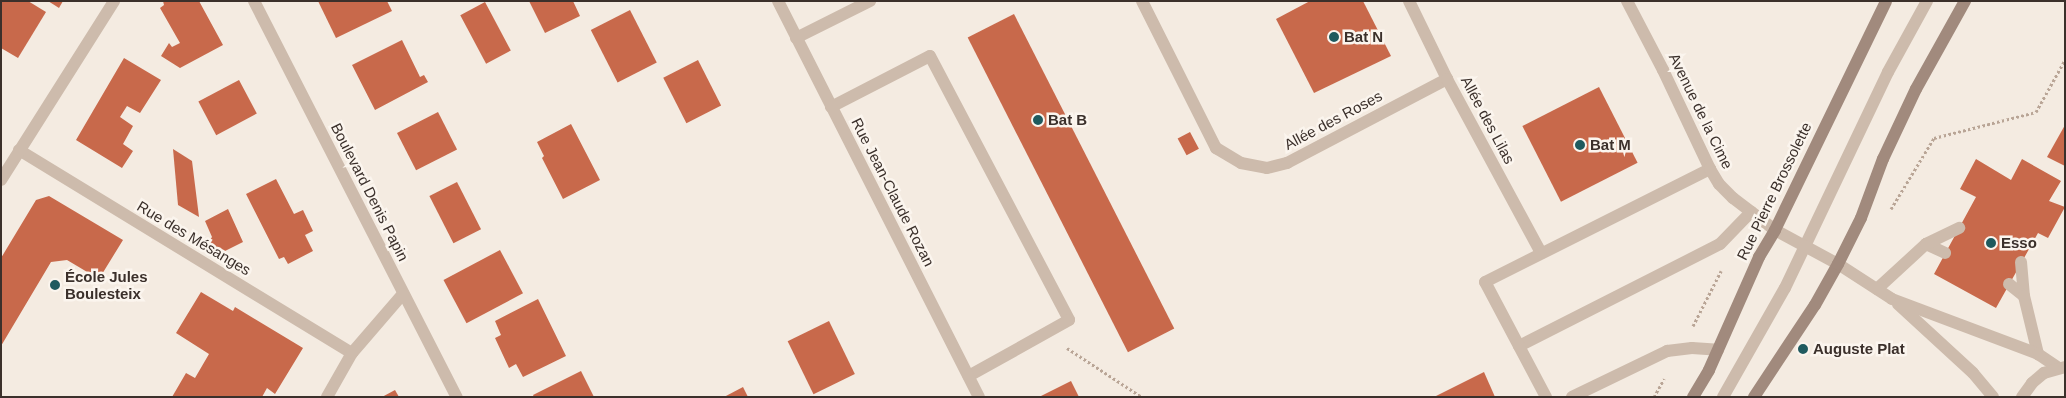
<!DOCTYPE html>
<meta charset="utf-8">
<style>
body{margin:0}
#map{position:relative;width:2066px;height:398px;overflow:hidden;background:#f4ebe1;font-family:Helvetica,sans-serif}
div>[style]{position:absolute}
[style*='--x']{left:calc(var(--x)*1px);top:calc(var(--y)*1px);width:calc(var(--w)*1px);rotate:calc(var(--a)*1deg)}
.building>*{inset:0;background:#c8694b;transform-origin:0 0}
.path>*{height:3px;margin-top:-1.5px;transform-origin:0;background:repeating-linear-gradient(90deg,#b9a596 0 2.5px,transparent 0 5px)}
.lane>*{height:12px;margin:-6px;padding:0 6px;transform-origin:6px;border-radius:6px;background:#cdbbac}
.street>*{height:12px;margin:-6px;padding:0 6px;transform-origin:6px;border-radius:6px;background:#cdbbac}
.secondary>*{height:12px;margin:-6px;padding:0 6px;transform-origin:6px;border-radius:6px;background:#a18a7d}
.dots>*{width:14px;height:14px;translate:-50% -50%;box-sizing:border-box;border:2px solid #fbf5ee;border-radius:50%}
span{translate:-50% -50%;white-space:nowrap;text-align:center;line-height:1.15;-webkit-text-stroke:5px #fbf5ee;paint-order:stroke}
.poi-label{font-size:15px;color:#3b302b;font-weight:700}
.left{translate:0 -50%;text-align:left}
.street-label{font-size:15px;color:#3b302b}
.frame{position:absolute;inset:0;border:2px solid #3b302b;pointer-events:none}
</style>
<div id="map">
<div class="building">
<i style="clip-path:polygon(1px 1px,28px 1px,46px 12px,18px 58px,1px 48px)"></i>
<i style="clip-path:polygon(48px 1px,63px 1px,59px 8px)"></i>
<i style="clip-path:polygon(163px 1px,199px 1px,223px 45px,180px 68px,161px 56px,169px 43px,172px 47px,180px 43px,160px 8px,164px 5px)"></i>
<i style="clip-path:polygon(318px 1px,387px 1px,392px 11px,336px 38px)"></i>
<i style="clip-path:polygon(529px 1px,573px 1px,580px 16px,545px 33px)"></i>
<i style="clip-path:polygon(1310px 1px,1363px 1px,1391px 56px,1314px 93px,1276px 19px)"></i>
<i style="left:485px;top:2px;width:55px;height:28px;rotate:62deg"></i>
<i style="left:630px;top:10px;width:59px;height:44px;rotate:63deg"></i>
<i style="left:1014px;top:14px;width:353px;height:52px;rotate:63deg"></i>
<i style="clip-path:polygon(402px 40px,420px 77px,424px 75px,428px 82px,375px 110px,352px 65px)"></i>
<i style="clip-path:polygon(124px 58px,161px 80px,140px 113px,127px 106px,120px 117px,133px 126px,123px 144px,133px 151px,122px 168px,76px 140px)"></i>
<i style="left:698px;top:60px;width:51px;height:39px;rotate:63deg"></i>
<i style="left:239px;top:80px;width:38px;height:46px;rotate:62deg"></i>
<i style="left:1599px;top:87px;width:85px;height:86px;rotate:63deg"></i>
<i style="left:438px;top:112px;width:42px;height:46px;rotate:63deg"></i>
<i style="clip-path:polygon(571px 124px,600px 180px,563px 199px,542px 158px,544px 156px,537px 142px)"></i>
<i style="clip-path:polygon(2065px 125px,2065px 166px,2047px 157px)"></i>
<i style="left:1190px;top:132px;width:19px;height:14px;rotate:62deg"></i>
<i style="clip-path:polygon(173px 149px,192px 161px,199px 217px,178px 205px)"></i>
<i style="clip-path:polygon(1976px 159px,2011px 180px,2022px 159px,2061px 181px,2049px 201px,2065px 207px,2048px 238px,2038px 233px,1996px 308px,1934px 274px,1976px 197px,1960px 189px)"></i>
<i style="clip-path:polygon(276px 179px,294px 214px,303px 210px,313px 231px,305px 235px,313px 251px,288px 264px,284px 257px,279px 259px,246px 194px)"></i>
<i style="left:457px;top:182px;width:53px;height:31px;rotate:63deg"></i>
<i style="clip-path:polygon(49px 196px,123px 240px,99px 279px,67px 260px,51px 262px,1px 346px,1px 258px,36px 200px)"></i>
<i style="clip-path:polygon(228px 209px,243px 242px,219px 254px,206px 246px,212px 237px,205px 221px)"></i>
<i style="left:500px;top:250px;width:49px;height:64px;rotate:62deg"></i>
<i style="clip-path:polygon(201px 292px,233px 311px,235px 307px,303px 348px,275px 394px,267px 388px,262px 397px,172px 397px,186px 373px,195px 378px,209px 354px,176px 333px)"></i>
<i style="clip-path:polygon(538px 299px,566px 356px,523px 377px,516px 364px,509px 368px,495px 338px,501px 335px,495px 321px)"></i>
<i style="left:829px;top:321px;width:59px;height:46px;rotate:64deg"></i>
<i style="clip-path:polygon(581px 371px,594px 397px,534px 397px,533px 395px)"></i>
<i style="clip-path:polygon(1484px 372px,1495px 397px,1434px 397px)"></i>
<i style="clip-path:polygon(1071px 381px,1079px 397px,1039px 397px)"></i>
<i style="clip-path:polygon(743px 387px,748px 397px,724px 397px)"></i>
<i style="clip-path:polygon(395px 390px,399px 397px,382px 397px)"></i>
</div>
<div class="path">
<i style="--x:1891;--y:209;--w:83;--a:-58.8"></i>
<i style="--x:1934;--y:138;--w:105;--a:-14.3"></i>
<i style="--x:2036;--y:112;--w:60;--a:-60.9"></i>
<i style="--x:1693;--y:326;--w:62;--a:-63"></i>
<i style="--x:1067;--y:348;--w:90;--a:33.2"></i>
<i style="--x:1654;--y:397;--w:21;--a:-61"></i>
</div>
<div class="lane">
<i style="--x:1142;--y:1;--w:165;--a:63.3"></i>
<i style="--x:1216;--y:148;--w:29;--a:31"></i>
<i style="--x:1241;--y:163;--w:26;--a:11"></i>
<i style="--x:1267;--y:168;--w:21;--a:-14"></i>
<i style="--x:1287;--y:163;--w:181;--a:-27.7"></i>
<i style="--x:1409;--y:1;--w:87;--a:64"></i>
<i style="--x:1447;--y:79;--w:198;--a:61.6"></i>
<i style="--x:796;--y:38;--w:83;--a:-26.6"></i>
<i style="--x:831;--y:107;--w:111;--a:-27.3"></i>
<i style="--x:930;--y:56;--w:298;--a:62.2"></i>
<i style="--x:1069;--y:320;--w:115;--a:150.8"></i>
<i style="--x:1926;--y:244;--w:21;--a:25"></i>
<i style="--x:2021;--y:262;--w:34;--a:85"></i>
<i style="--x:2009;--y:284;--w:19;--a:39"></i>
<i style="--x:2024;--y:296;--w:60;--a:76.4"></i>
<i style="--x:1877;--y:289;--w:67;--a:-42.6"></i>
<i style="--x:1926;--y:244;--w:37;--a:-26"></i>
<i style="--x:1519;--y:346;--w:225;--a:-26.9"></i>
<i style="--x:1720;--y:244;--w:45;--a:-45.9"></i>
<i style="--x:1546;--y:397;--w:130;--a:-117.9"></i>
<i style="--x:1485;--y:282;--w:252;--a:-26.7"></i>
<i style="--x:1572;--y:397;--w:106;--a:-25.8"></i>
<i style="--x:1667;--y:351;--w:25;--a:-7"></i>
<i style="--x:1692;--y:348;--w:26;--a:4"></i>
<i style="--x:1723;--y:397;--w:125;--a:-60.4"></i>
<i style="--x:1785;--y:288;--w:239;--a:-64.5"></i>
<i style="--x:1888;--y:72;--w:81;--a:-61.2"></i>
</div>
<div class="street">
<i style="--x:254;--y:1;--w:445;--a:62.9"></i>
<i style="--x:778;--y:1;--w:444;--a:63.1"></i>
<i style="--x:1627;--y:1;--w:78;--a:62.4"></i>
<i style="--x:1663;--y:70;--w:110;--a:64.6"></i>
<i style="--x:1710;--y:169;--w:17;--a:59"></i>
<i style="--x:1719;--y:184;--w:20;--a:45"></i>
<i style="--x:1733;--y:198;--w:53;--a:37.3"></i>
<i style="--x:1775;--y:230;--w:72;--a:28.4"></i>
<i style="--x:1838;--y:264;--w:64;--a:32.9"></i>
<i style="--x:1892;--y:299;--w:156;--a:20.6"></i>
<i style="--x:2038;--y:354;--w:25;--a:34"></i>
<i style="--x:19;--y:150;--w:390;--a:31.4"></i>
<i style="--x:1;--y:180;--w:212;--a:-57.7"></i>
<i style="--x:1898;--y:304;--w:102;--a:42.6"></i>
<i style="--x:1973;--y:373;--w:31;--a:50"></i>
<i style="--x:327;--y:397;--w:51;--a:-60.4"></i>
<i style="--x:352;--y:353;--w:78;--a:-49.2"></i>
<i style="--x:2022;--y:397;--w:17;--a:-54"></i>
<i style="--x:2032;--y:383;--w:16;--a:-40"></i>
<i style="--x:2044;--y:373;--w:22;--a:-16"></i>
</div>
<div class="secondary">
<i style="--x:1693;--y:397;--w:31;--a:-59"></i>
<i style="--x:1709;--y:370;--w:124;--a:-66.1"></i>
<i style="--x:1759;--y:257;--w:31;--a:-59"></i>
<i style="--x:1775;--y:230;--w:254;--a:-64.1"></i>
<i style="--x:1754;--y:397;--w:110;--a:-56.5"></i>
<i style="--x:1815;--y:305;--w:47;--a:-60.7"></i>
<i style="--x:1838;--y:264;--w:51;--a:-63.4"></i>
<i style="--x:1861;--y:218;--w:63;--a:-69.6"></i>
<i style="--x:1883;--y:159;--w:77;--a:-64.8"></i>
<i style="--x:1916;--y:89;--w:101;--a:-60.9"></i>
</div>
<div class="dots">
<i style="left:1334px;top:37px;background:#1f5a5e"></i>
<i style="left:1038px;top:120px;background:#1f5a5e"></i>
<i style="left:1580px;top:145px;background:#1f5a5e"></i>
<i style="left:1991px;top:243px;background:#1f5a5e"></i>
<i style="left:55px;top:285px;background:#1f5a5e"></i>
<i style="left:1803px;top:349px;background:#1f5a5e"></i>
</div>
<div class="poi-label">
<span class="left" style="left:1344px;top:37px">Bat N</span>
<span class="left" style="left:1048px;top:120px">Bat B</span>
<span class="left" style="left:1590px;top:145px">Bat M</span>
<span class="left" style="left:2001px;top:243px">Esso</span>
<span class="left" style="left:65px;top:285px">École Jules<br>Boulesteix</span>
<span class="left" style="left:1813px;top:349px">Auguste Plat</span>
</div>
<div class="street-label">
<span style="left:1701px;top:111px;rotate:64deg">Avenue de la Cime</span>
<span style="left:1333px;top:120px;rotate:-28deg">Allée des Roses</span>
<span style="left:1488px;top:120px;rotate:62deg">Allée des Lilas</span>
<span style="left:1774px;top:191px;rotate:-64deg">Rue Pierre Brossolette</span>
<span style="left:370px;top:192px;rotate:63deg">Boulevard Denis Papin</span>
<span style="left:893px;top:192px;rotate:63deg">Rue Jean-Claude Rozan</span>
<span style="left:194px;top:238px;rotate:31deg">Rue des Mésanges</span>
</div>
<div class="frame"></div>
</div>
